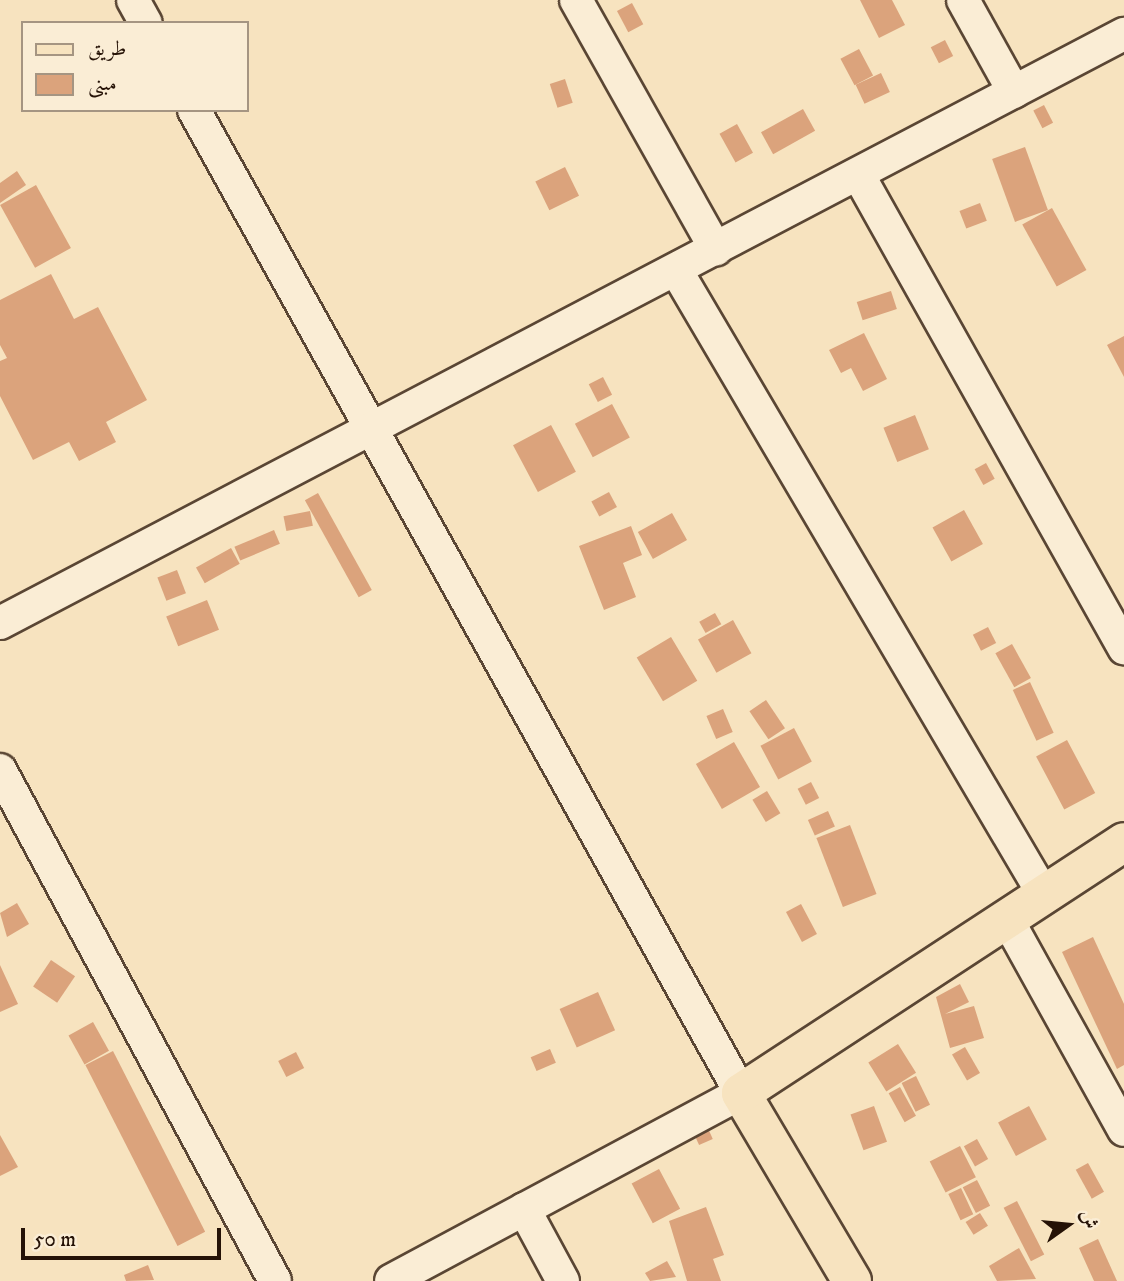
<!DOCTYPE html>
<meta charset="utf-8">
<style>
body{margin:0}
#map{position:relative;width:1124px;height:1281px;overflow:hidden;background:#f7e3bf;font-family:"IM FELL DW Pica",Amiri,serif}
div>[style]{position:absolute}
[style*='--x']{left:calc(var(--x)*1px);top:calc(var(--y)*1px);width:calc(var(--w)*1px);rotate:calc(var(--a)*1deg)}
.building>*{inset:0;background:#dba37c;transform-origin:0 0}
.roads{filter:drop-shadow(2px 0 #5a4634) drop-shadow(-2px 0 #5a4634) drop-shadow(0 2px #5a4634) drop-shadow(0 -2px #5a4634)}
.minor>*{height:32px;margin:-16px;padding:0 16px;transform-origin:16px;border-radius:16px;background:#faedd5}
.major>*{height:38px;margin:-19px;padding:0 19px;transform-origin:19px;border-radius:19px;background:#f7e3bf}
span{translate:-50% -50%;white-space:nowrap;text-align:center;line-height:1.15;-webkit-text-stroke:7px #faedd5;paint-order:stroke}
.legend{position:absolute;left:21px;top:21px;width:228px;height:91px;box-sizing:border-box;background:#faedd5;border:2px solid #a59582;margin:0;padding:9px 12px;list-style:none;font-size:21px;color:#251206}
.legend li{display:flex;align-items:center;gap:14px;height:35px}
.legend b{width:35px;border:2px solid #a59582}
.north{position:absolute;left:1033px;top:1190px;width:70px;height:70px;-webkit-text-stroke:5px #faedd5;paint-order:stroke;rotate:75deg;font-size:19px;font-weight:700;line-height:28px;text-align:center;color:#251206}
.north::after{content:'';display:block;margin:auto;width:24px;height:32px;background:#251206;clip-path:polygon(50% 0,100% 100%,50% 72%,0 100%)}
.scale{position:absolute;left:21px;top:1228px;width:200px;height:32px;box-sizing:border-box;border:4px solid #251206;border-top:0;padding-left:9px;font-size:21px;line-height:24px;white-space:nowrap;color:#251206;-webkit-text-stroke:5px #faedd5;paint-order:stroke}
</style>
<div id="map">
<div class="building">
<i style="clip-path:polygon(860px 0,892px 0,905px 25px,879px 38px)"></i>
<i style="left:632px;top:3px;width:24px;height:17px;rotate:62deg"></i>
<i style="left:945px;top:40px;width:18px;height:16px;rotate:63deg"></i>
<i style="left:859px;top:49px;width:30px;height:21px;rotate:62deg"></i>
<i style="left:881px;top:73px;width:21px;height:28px;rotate:65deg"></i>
<i style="left:565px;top:79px;width:25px;height:16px;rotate:72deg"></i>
<i style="left:1044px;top:105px;width:20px;height:12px;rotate:63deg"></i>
<i style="left:803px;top:109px;width:25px;height:48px;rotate:61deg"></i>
<i style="left:737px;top:124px;width:33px;height:20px;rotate:61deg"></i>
<i style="left:1025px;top:147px;width:67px;height:35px;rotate:70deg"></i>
<i style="left:565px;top:167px;width:32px;height:33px;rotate:64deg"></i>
<i style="clip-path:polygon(17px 171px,26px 185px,0 203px,0 183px)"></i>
<i style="left:36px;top:185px;width:72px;height:41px;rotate:61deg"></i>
<i style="left:980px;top:203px;width:19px;height:22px;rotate:69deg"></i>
<i style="left:1052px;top:208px;width:71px;height:34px;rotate:61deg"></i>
<i style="clip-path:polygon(51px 274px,74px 319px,98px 307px,147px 400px,106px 422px,116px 442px,79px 461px,69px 442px,33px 460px,0 396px,0 361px,7px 358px,0 345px,0 300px)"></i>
<i style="left:891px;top:291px;width:19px;height:36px;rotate:72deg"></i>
<i style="clip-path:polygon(864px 333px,887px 379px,863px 391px,851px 368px,841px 373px,829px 350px)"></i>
<i style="clip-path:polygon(1124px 336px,1124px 377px,1107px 345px)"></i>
<i style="left:603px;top:377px;width:20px;height:16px;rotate:63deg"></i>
<i style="left:612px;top:404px;width:38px;height:42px;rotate:62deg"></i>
<i style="left:915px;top:415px;width:37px;height:34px;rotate:68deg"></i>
<i style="left:551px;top:425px;width:53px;height:43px;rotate:62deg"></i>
<i style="left:986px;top:463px;width:18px;height:13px;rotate:61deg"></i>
<i style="left:609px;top:492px;width:17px;height:20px;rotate:62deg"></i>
<i style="left:318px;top:493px;width:111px;height:15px;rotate:61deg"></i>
<i style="left:964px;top:510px;width:39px;height:36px;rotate:61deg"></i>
<i style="left:310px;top:511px;width:15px;height:27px;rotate:79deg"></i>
<i style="left:672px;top:513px;width:31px;height:39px;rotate:61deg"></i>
<i style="clip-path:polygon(631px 526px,642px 555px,623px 563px,636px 597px,604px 610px,579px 546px)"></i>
<i style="left:274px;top:530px;width:15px;height:43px;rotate:67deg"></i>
<i style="left:231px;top:548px;width:18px;height:40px;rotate:61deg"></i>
<i style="left:177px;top:570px;width:25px;height:21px;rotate:69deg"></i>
<i style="left:207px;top:600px;width:32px;height:44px;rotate:68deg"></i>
<i style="left:715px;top:613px;width:13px;height:18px;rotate:61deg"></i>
<i style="left:733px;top:620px;width:38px;height:40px;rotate:61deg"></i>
<i style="left:988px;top:627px;width:18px;height:17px;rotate:63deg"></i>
<i style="left:671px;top:637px;width:51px;height:40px;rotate:59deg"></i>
<i style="left:1012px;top:644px;width:39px;height:19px;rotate:61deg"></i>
<i style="left:1030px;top:682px;width:56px;height:19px;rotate:65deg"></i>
<i style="left:766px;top:700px;width:34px;height:20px;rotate:56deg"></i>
<i style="left:723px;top:709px;width:25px;height:18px;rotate:67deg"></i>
<i style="left:794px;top:728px;width:38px;height:38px;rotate:62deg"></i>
<i style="left:1067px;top:740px;width:60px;height:35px;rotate:62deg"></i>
<i style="left:734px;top:742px;width:52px;height:44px;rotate:60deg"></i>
<i style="left:811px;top:782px;width:18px;height:15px;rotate:63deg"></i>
<i style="left:767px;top:791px;width:26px;height:17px;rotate:59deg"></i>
<i style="left:828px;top:811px;width:17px;height:22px;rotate:66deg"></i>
<i style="left:850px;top:825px;width:74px;height:36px;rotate:69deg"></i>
<i style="clip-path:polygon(17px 903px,29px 924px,7px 937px,0 913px)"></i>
<i style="left:801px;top:904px;width:34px;height:17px;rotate:62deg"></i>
<i style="clip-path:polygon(1093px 937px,1124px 1004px,1124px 1065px,1117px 1069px,1062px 952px)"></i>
<i style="left:51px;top:960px;width:29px;height:32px;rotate:34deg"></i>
<i style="clip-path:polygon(0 965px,18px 1004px,0 1012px)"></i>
<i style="clip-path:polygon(960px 984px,969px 1002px,945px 1014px,974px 1006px,984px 1038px,950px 1048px,936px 997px)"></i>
<i style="left:598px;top:992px;width:42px;height:42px;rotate:66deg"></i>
<i style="left:93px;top:1022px;width:33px;height:28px;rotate:61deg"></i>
<i style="left:898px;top:1044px;width:34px;height:35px;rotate:58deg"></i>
<i style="left:965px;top:1047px;width:30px;height:15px;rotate:60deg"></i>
<i style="left:550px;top:1049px;width:15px;height:21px;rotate:67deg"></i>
<i style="left:113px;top:1051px;width:203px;height:31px;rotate:63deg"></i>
<i style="left:296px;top:1052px;width:18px;height:20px;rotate:63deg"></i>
<i style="left:916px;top:1076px;width:32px;height:16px;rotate:64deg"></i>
<i style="left:900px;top:1087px;width:33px;height:13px;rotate:61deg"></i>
<i style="left:874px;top:1106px;width:38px;height:25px;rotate:70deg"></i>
<i style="left:1029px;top:1106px;width:38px;height:35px;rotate:62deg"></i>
<i style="left:703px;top:1117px;width:24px;height:15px;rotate:66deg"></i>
<i style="clip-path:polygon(0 1135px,18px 1167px,0 1176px)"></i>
<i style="left:977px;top:1139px;width:23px;height:15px;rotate:61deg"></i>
<i style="left:960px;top:1146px;width:35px;height:34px;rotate:63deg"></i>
<i style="left:1088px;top:1163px;width:33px;height:14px;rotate:61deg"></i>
<i style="left:659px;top:1169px;width:45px;height:31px;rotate:62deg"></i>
<i style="left:977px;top:1180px;width:29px;height:16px;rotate:63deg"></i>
<i style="left:961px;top:1188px;width:29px;height:14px;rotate:65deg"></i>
<i style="left:1017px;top:1201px;width:60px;height:15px;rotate:63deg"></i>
<i style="clip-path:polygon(706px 1207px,724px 1255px,713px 1259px,721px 1281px,687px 1281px,669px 1221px)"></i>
<i style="left:980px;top:1213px;width:15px;height:17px;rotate:58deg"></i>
<i style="clip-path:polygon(1098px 1239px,1117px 1281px,1094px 1281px,1079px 1248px)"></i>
<i style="clip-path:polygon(1019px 1248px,1036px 1279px,997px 1281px,989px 1266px)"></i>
<i style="clip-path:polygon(667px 1261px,676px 1277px,650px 1281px,645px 1273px)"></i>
<i style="clip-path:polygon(148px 1265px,154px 1280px,126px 1281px,124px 1275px)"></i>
</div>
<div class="roads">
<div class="minor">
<i style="--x:133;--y:0;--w:26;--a:61"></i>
<i style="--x:576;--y:0;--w:286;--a:60.7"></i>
<i style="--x:963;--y:0;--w:105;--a:61"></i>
<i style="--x:194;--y:110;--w:1125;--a:60.91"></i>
<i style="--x:741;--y:1093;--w:397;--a:151.8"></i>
<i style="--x:858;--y:174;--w:544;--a:60.7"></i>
<i style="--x:676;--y:270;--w:725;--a:59.51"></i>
<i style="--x:0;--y:623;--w:1269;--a:-27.66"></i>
<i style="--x:0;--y:770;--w:580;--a:61.71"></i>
<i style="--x:1007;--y:919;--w:241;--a:61"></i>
<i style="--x:524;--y:1209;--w:82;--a:61.6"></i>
</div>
<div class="major">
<i style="--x:852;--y:1281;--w:218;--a:-120.6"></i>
<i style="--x:741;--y:1093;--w:458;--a:-33.2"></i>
</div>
</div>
<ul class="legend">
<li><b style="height:9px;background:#f7e3bf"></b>طريق</li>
<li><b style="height:19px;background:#dba37c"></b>مبنى</li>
</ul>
<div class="north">ش</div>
<div class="scale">50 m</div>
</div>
